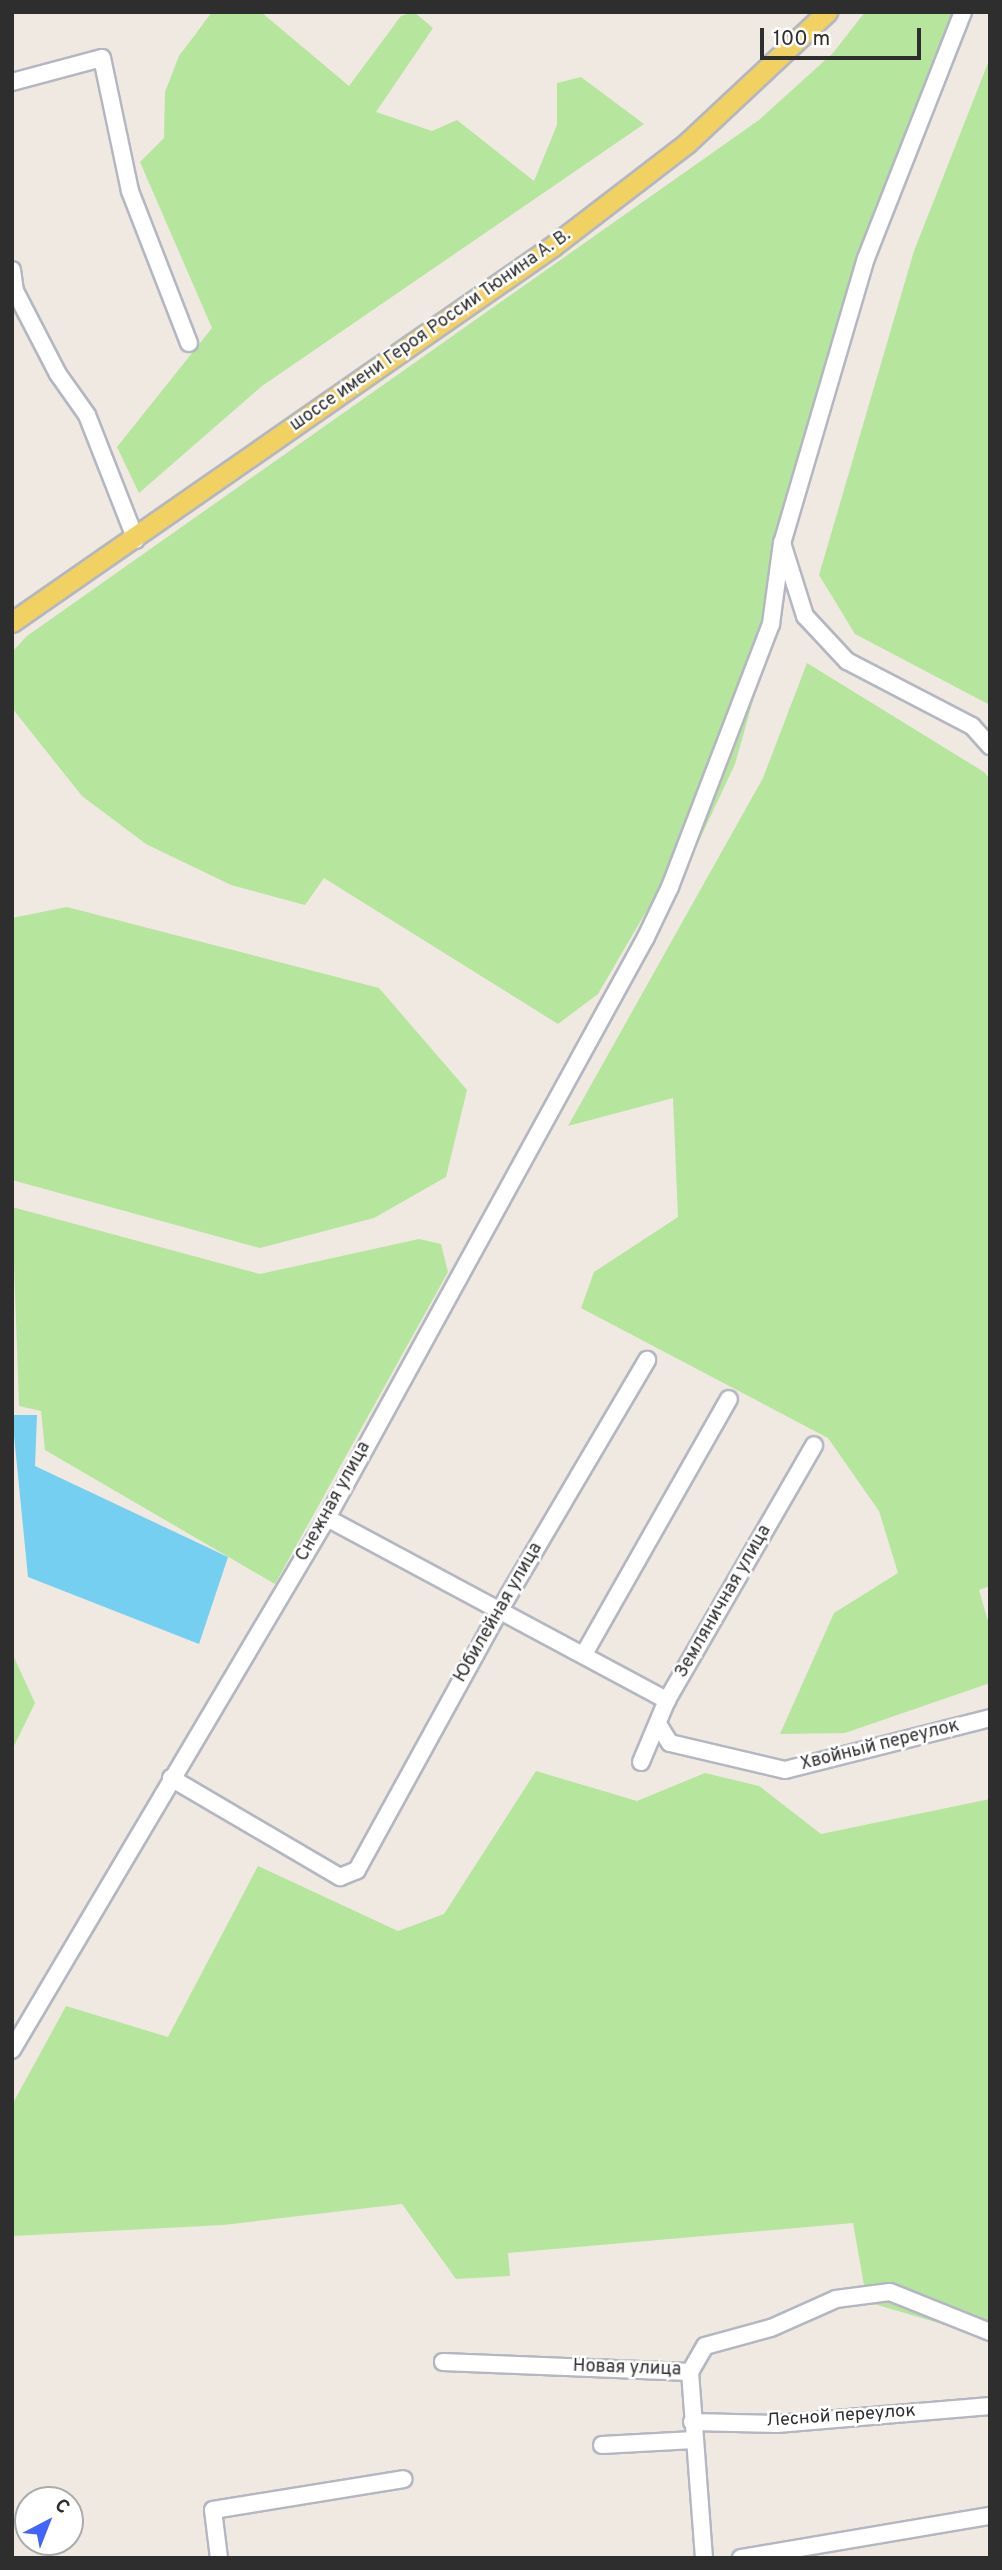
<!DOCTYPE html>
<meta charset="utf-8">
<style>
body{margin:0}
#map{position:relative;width:1002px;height:2570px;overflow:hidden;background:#efe9e1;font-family:Overpass,sans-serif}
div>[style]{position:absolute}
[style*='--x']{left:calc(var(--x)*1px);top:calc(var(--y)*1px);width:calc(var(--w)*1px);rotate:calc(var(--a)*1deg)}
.green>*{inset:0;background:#b6e59e}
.water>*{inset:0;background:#75cff0}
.roads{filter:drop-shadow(2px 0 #b4b7c1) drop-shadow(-2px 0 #b4b7c1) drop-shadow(0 2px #b4b7c1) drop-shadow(0 -2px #b4b7c1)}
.minor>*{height:16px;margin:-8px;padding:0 8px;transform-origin:8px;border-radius:8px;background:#fff}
.major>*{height:19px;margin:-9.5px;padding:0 9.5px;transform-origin:9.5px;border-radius:9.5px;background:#f2d163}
span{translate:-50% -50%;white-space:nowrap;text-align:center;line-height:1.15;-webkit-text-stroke:5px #fff;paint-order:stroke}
.street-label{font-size:18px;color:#2e2e2e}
.frame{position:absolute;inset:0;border:14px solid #2e2e2e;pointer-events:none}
.north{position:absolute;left:14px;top:2486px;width:70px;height:70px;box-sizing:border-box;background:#fff;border:2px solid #ababab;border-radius:50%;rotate:42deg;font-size:19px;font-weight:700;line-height:28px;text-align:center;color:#2e2e2e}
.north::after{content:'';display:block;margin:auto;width:24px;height:32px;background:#4264fb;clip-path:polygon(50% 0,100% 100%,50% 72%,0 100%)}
.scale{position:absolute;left:760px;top:28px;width:161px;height:32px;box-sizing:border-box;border:4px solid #2e2e2e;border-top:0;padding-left:9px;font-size:21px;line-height:24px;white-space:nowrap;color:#2e2e2e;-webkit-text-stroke:5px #fff;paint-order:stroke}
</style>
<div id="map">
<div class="green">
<i style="clip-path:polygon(212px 12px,261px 12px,349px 86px,401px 16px,414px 12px,433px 28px,376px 112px,432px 131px,457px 120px,534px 181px,557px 125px,557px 83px,581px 77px,644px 124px,262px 386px,139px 493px,117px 447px,212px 328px,140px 162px,164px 138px,165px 92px,179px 56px)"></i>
<i style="clip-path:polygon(865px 12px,955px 12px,862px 259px,769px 644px,735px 764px,691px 858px,668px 874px,598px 994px,558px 1024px,324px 878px,305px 905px,231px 885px,146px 844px,82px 796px,12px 708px,12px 652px,27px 636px,759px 120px,833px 53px)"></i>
<i style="clip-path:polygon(990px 58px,990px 705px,855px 634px,819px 575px,914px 251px)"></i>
<i style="clip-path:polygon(807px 663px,984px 772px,990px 779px,990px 1586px,979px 1590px,990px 1628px,990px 1683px,845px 1733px,780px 1734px,834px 1613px,898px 1573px,879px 1511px,828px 1438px,581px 1308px,594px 1272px,678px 1217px,673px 1098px,568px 1126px,763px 778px)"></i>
<i style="clip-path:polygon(67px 907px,379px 988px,467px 1090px,446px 1177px,374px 1218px,260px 1248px,12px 1180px,12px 918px)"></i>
<i style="clip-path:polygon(12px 1207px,260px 1274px,419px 1239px,441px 1244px,448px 1272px,275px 1584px,45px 1450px,41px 1411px,19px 1406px)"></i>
<i style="clip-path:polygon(12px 1653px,35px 1703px,12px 1750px)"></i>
<i style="clip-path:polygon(536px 1771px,637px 1801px,705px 1773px,759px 1786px,821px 1834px,990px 1799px,990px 2338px,867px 2302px,853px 2223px,508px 2253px,510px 2276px,456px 2279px,402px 2204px,223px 2225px,12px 2236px,12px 2105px,66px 2006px,168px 2037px,258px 1866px,398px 1931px,444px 1914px)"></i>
</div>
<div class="water">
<i style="clip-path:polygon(12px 1415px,37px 1415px,35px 1466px,228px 1557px,199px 1644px,28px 1577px)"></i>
</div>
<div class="roads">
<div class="minor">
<i style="--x:963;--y:12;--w:264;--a:111.5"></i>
<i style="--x:866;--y:258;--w:297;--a:106.4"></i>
<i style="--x:782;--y:543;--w:77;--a:72.5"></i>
<i style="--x:805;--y:616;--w:62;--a:47"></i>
<i style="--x:847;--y:661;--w:141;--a:27.5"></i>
<i style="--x:972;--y:726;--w:27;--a:48"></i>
<i style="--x:12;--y:82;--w:93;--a:-14.9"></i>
<i style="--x:102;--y:58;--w:136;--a:78.1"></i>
<i style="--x:130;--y:191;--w:163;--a:68.8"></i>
<i style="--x:12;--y:270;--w:21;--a:82"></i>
<i style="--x:15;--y:291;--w:93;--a:62.6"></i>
<i style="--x:58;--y:374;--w:50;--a:54.7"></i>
<i style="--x:87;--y:415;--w:134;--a:68.6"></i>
<i style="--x:327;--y:1518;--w:386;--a:28.2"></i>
<i style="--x:584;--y:1654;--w:293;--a:-60.4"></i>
<i style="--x:658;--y:1724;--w:22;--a:58"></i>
<i style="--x:670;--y:1743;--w:118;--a:13.2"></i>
<i style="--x:785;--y:1770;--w:211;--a:-14.2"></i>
<i style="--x:641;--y:1762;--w:67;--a:-67.2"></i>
<i style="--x:667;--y:1700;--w:294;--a:-60"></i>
<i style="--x:171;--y:1778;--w:196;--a:30.4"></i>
<i style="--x:340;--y:1877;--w:18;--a:-22"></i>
<i style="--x:357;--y:1870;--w:299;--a:-61.2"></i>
<i style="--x:501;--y:1608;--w:288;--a:-59.5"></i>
<i style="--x:12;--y:2050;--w:618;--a:-59.37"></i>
<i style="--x:327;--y:1518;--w:663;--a:-61.23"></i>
<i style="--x:646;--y:937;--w:55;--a:-64.4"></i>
<i style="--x:670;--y:887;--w:282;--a:-69"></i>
<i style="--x:771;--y:624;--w:82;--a:-82.3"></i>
<i style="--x:443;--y:2362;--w:247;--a:2.3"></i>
<i style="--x:690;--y:2372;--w:30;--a:-60"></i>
<i style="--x:705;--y:2346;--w:68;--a:-15.3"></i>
<i style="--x:771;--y:2328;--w:71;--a:-24"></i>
<i style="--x:836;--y:2299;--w:54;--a:-7.4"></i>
<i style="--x:890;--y:2292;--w:108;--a:21.8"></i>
<i style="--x:690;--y:2372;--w:187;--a:85.7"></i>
<i style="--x:692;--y:2422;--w:85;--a:1.3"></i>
<i style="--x:777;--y:2424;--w:214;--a:-4.8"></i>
<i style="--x:602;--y:2445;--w:92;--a:-3.1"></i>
<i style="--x:219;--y:2558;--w:48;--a:-97.1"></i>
<i style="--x:213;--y:2510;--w:193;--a:-9.2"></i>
<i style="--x:741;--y:2558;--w:253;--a:-9.6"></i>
</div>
<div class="major">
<i style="--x:12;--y:622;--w:659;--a:-34.8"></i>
<i style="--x:553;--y:246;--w:169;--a:-37.5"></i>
<i style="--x:687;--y:143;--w:192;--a:-43.1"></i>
</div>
</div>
<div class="street-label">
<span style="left:431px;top:331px;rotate:-35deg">шоссе имени Героя России Тюнина А. В.</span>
<span style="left:334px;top:1502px;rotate:-61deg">Снежная улица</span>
<span style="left:724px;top:1602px;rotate:-60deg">Земляничная улица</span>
<span style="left:499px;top:1613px;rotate:-60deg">Юбилейная улица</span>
<span style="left:880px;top:1746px;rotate:-14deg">Хвойный переулок</span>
<span style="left:627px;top:2369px;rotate:2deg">Новая улица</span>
<span style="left:841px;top:2417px;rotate:-4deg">Лесной переулок</span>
</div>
<div class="frame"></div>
<div class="north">С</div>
<div class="scale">100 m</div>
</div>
